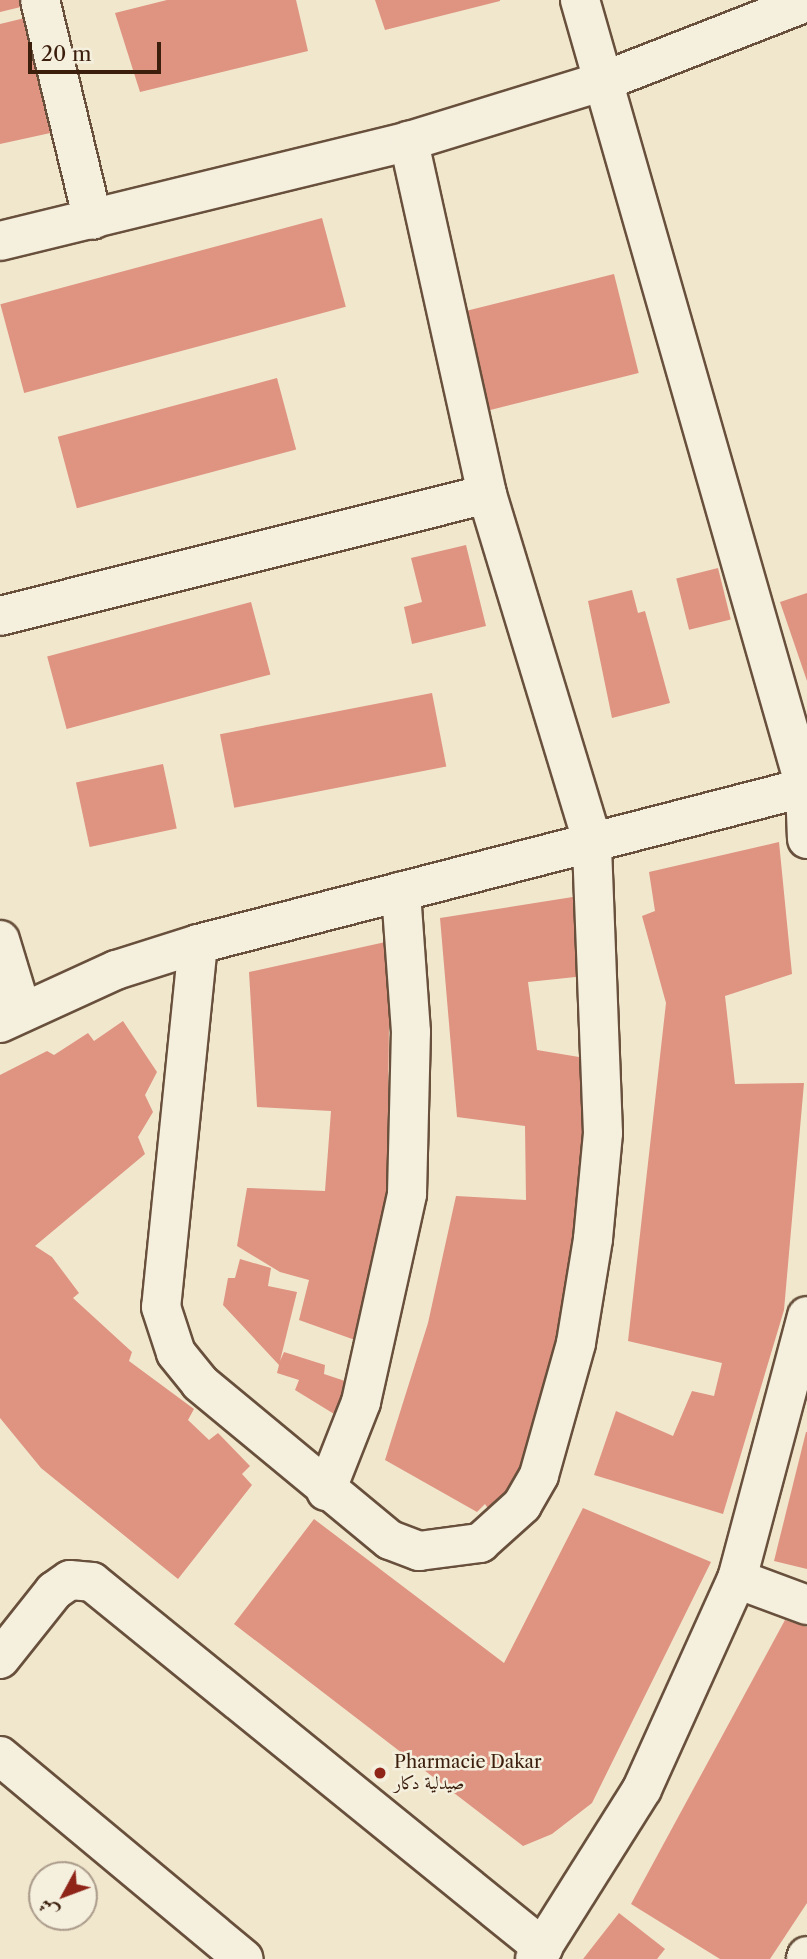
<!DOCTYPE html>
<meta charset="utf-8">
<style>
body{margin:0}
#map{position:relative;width:807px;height:1959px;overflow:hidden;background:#f0e7cd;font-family:"Libre Caslon Text",Amiri,serif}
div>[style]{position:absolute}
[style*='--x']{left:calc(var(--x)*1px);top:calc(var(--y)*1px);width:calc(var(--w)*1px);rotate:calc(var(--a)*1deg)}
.building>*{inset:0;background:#df9381;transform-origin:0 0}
.roads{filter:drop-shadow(2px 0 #68503c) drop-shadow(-2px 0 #68503c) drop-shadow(0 2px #68503c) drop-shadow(0 -2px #68503c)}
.street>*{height:38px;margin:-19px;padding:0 19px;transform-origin:19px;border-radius:19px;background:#f5efde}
.secondary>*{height:38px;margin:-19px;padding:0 19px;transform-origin:19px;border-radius:19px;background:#f5efde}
.dots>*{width:19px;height:19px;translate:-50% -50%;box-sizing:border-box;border:4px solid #f5efde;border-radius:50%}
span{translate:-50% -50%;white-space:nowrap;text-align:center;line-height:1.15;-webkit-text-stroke:5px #f5efde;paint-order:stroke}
.poi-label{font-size:18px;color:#3b1e0c}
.left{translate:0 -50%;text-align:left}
.north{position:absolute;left:28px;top:1861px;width:70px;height:70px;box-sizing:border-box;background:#f5efde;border:2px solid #ab9b8a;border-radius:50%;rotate:229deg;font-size:19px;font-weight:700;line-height:28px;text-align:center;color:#3b1e0c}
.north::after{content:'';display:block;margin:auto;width:24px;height:32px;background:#8f2418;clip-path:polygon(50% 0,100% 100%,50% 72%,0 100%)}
.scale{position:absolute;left:28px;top:42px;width:133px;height:32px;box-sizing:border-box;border:4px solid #3b1e0c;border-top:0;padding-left:9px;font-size:21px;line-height:24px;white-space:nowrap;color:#3b1e0c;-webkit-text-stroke:5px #f5efde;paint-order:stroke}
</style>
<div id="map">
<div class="building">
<i style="clip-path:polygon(0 0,24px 0,25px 6px,0 12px)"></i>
<i style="clip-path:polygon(167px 0,296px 0,308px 51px,140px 92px,115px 13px)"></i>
<i style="clip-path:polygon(375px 0,500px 0,500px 1px,385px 30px)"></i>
<i style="clip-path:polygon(29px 17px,55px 132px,0 144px,0 24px)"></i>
<i style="left:322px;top:218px;width:92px;height:333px;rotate:75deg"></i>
<i style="left:614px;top:274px;width:102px;height:159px;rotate:76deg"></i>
<i style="left:277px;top:378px;width:74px;height:227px;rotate:75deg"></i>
<i style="clip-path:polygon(466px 545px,486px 626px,412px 644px,404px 607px,422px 602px,411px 558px)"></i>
<i style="left:718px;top:568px;width:53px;height:43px;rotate:76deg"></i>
<i style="clip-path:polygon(632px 590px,638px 613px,645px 611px,670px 703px,612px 718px,588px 601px)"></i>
<i style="clip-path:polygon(807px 593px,807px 681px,780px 602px)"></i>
<i style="left:251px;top:602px;width:75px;height:211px;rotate:75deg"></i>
<i style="left:432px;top:693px;width:75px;height:216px;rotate:79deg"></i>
<i style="left:163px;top:764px;width:66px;height:89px;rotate:78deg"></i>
<i style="clip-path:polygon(779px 842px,792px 974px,725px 996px,735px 1084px,804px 1083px,784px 1310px,723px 1514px,594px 1475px,616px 1411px,673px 1436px,692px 1391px,714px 1396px,722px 1363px,628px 1341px,666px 1003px,642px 916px,655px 911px,649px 872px)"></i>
<i style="clip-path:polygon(579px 896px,585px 976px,528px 982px,537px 1050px,597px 1060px,590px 1219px,528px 1477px,489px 1510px,485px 1504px,477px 1512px,385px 1460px,428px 1323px,456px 1196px,526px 1200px,525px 1126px,457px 1117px,440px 918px)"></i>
<i style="clip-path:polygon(390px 941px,387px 1191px,355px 1340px,299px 1320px,309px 1280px,280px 1272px,237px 1246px,247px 1188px,325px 1191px,331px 1111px,257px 1107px,249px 972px)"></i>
<i style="clip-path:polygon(123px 1021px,157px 1072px,145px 1095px,153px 1112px,138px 1137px,145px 1154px,35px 1246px,52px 1257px,79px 1293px,73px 1298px,132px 1352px,129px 1361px,194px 1409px,188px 1420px,209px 1440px,218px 1433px,250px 1466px,242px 1474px,252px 1485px,178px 1579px,41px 1468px,0 1418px,0 1075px,47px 1051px,54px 1055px,88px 1033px,94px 1041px)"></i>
<i style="clip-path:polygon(240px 1259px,271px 1268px,268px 1286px,297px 1292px,280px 1361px,284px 1352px,325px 1365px,324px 1374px,345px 1381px,339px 1417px,295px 1390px,299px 1380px,277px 1373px,279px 1365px,223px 1305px,228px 1278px,235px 1278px)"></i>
<i style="clip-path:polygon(806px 1432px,807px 1432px,807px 1569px,774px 1561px)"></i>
<i style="clip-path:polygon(583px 1508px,711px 1562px,592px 1803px,552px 1834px,523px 1846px,234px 1624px,314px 1519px,504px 1663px)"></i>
<i style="clip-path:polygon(785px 1620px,807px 1627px,807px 1903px,770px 1959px,720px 1959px,631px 1904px)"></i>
<i style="clip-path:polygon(619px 1913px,665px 1949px,657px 1959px,583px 1959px)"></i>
</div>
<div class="roads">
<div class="street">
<i style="--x:40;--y:0;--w:226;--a:76.5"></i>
<i style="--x:580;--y:0;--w:819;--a:74.04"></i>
<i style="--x:805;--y:787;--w:52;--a:87.8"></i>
<i style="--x:0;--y:241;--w:421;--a:-13.7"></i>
<i style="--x:409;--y:141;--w:204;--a:-17.1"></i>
<i style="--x:604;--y:81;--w:218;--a:-21.3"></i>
<i style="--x:0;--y:616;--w:502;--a:-14.06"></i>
<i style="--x:0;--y:940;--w:72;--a:73.1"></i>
<i style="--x:198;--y:944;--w:365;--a:95.8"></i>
<i style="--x:161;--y:1307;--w:48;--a:71.9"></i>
<i style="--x:176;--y:1353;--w:38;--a:51"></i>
<i style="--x:200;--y:1383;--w:246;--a:39.6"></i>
<i style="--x:390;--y:1540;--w:31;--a:21"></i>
<i style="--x:419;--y:1551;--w:62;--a:-7.5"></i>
<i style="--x:480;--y:1543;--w:57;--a:-42.1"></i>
<i style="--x:522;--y:1505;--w:34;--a:-60"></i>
<i style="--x:539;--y:1475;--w:137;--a:-74.3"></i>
<i style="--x:576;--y:1343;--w:105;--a:-80.7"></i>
<i style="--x:593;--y:1239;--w:106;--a:-84.6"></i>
<i style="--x:603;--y:1133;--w:293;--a:-92.2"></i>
<i style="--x:592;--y:840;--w:362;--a:-106.9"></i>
<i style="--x:487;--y:494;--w:362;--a:-102.5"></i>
<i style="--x:0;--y:1023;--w:128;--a:-24.6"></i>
<i style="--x:116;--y:970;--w:86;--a:-17.6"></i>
<i style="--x:198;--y:944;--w:629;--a:-14.46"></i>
<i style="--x:326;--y:1491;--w:96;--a:-68.5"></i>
<i style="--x:361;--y:1402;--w:213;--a:-77.5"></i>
<i style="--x:407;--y:1194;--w:162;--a:-88.6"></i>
<i style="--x:411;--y:1032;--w:141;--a:-94.1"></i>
<i style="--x:737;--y:1579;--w:75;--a:20.4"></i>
<i style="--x:0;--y:1659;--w:87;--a:-51.5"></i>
<i style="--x:54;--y:1591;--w:19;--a:-35"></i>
<i style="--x:70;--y:1580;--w:22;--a:5"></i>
<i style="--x:92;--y:1582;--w:581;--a:39.06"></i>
<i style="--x:535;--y:1959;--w:201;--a:-57.8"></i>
<i style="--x:642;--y:1789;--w:230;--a:-65.7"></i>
<i style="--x:737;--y:1579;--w:272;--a:-75.1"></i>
<i style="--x:806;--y:1959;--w:3;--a:-72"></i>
</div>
<div class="secondary">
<i style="--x:0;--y:1756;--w:317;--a:39.8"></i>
</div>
</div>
<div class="dots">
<i style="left:380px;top:1773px;background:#8f2418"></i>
</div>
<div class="poi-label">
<span class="left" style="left:394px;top:1773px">Pharmacie Dakar<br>صيدلية دكار</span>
</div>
<div class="north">ش</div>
<div class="scale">20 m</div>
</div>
